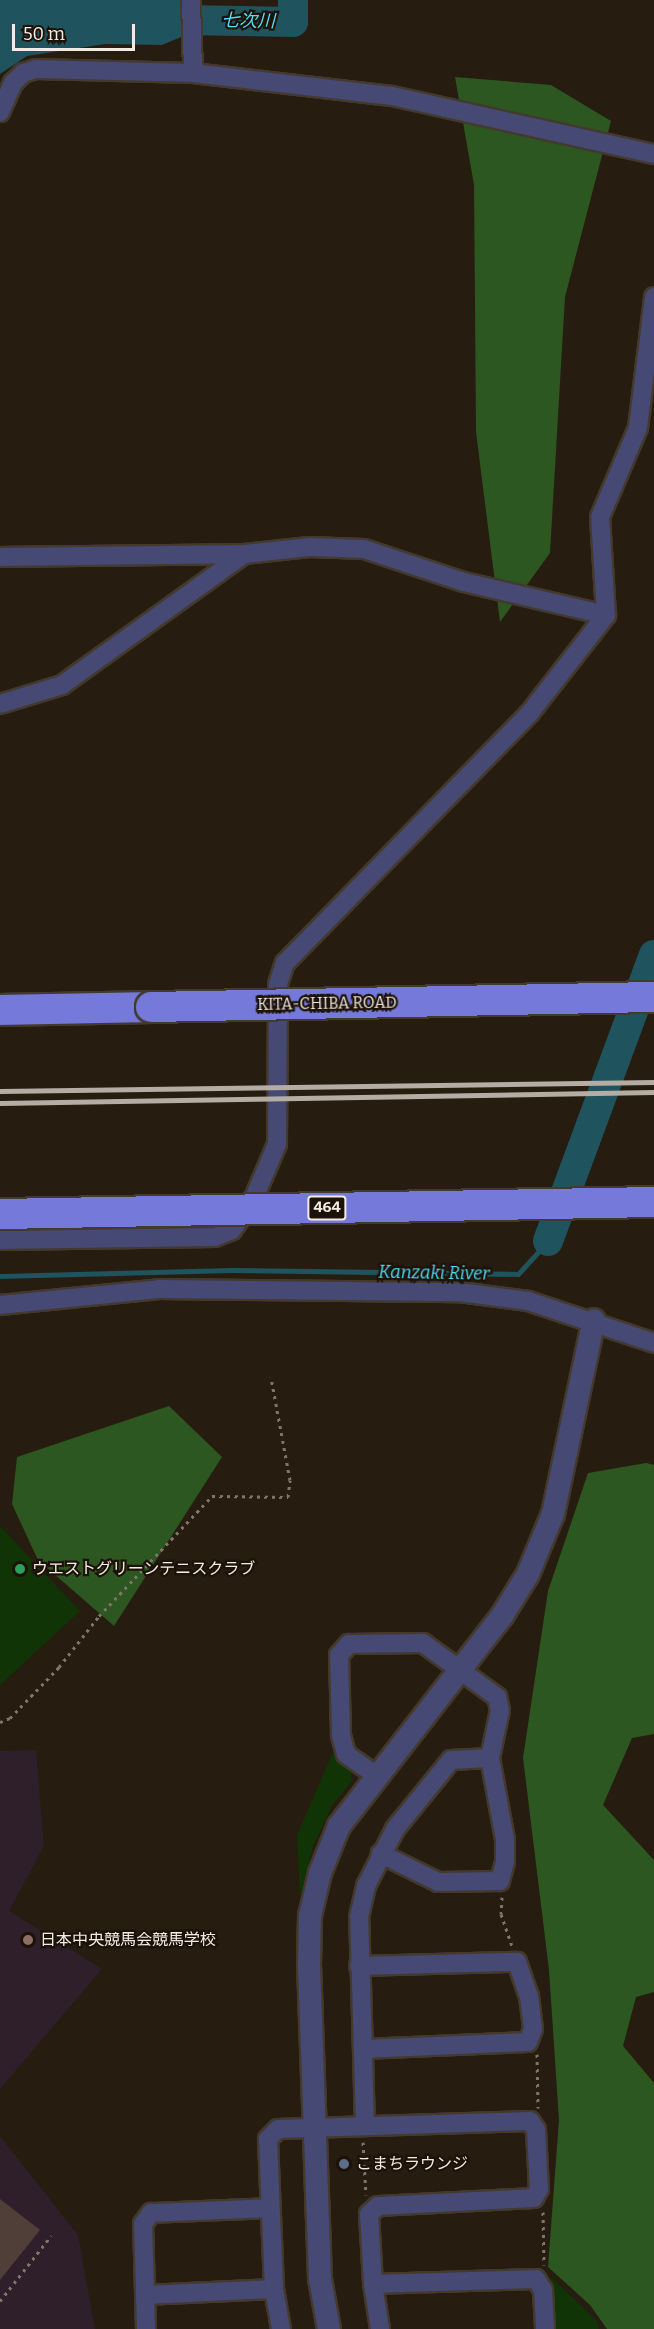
<!DOCTYPE html>
<meta charset="utf-8">
<style>
body{margin:0}
#map{position:relative;width:654px;height:2329px;overflow:hidden;background:#261c0f;font-family:Bitter,"Noto Sans JP",serif}
div>[style]{position:absolute}
[style*='--x']{left:calc(var(--x)*1px);top:calc(var(--y)*1px);width:calc(var(--w)*1px);rotate:calc(var(--a)*1deg)}
.education>*{inset:0;background:#2e1f2b}
.green>*{inset:0;background:#103406}
.forest>*{inset:0;background:#2c5721}
.water>*{inset:0;background:#1f535e}
.stream>*{height:5px;margin:-2.5px;padding:0 2.5px;transform-origin:2.5px;border-radius:2.5px;background:#1f535e}
.river>*{height:30px;margin:-15px;padding:0 15px;transform-origin:15px;border-radius:15px;background:#1f535e}
.building>*{inset:0;background:#503f38}
.path>*{height:3px;margin-top:-1.5px;transform-origin:0;background:repeating-linear-gradient(90deg,#7f766b 0 3px,transparent 0 7.5px)}
.roads{filter:drop-shadow(2px 0 #43392d) drop-shadow(-2px 0 #43392d) drop-shadow(0 2px #43392d) drop-shadow(0 -2px #43392d)}
.minor>*{height:18px;margin:-9px;padding:0 9px;transform-origin:9px;border-radius:9px;background:#454973}
.tertiary>*{height:22px;margin:-11px;padding:0 11px;transform-origin:11px;border-radius:11px;background:#454973}
.trunk>*{height:30px;margin:-15px;padding:0 15px;transform-origin:15px;border-radius:15px;background:#7479da}
.rail>*{height:4.5px;margin:-2.25px;padding:0 2.25px;transform-origin:2.25px;border-radius:2.25px;background:#b5ada3}
.bridges{filter:drop-shadow(2px 0 #43392d) drop-shadow(-2px 0 #43392d) drop-shadow(0 2px #43392d) drop-shadow(0 -2px #43392d)}
.trunk-bridge>*{height:30px;margin:-15px;padding:0 15px;transform-origin:15px;border-radius:15px;background:#7479da}
.dots>*{width:16px;height:16px;translate:-50% -50%;box-sizing:border-box;border:3px solid #1c1207;border-radius:50%}
span{translate:-50% -50%;white-space:nowrap;text-align:center;line-height:1.15;-webkit-text-stroke:4.5px #1c1207;paint-order:stroke}
.shield-label span{padding:2px 4px;background:#1c1207;border:2px solid;border-radius:4px;-webkit-text-stroke-width:0}
.shield-label{font-size:15px;color:#f2ebe3;font-weight:700}
.street-label{font-size:16px;color:#f2ebe3}
.poi-label{font-size:16px;color:#f2ebe3}
.left{translate:0 -50%;text-align:left}
.water-label{font-size:18px;color:#4fdefa;font-style:italic}
.scale{position:absolute;left:12px;top:24px;width:123px;height:27px;box-sizing:border-box;border:3px solid #f2ebe3;border-top:0;padding-left:8px;font-size:18px;line-height:21px;white-space:nowrap;color:#f2ebe3;-webkit-text-stroke:4px #1c1207;paint-order:stroke}
</style>
<div id="map">
<div class="education">
<i style="clip-path:polygon(36px 1750px,44px 1846px,9px 1911px,102px 1969px,0 2089px,0 1751px)"></i>
<i style="clip-path:polygon(0 2136px,78px 2235px,95px 2329px,0 2329px)"></i>
</div>
<div class="green">
<i style="clip-path:polygon(0 1526px,80px 1611px,0 1685px)"></i>
<i style="clip-path:polygon(334px 1750px,351px 1768px,352px 1781px,333px 1804px,313px 1846px,300px 1897px,297px 1835px)"></i>
<i style="clip-path:polygon(551px 2277px,597px 2321px,599px 2329px,552px 2329px)"></i>
</div>
<div class="forest">
<i style="clip-path:polygon(455px 77px,551px 85px,611px 121px,565px 297px,550px 553px,500px 622px,476px 432px,474px 185px)"></i>
<i style="clip-path:polygon(169px 1406px,222px 1457px,114px 1626px,38px 1560px,12px 1504px,17px 1457px)"></i>
<i style="clip-path:polygon(646px 1463px,654px 1465px,654px 1734px,632px 1738px,603px 1805px,654px 1860px,654px 1992px,636px 1997px,623px 2046px,654px 2083px,654px 2329px,607px 2329px,590px 2305px,548px 2267px,559px 2120px,549px 1970px,523px 1758px,548px 1591px,588px 1473px)"></i>
</div>
<div class="water">
<i style="clip-path:polygon(0 0,181px 0,181px 37px,162px 45px,105px 44px,27px 56px,0 74px)"></i>
</div>
<div class="stream">
<i style="--x:0;--y:1276;--w:232;--a:-1.5"></i>
<i style="--x:232;--y:1270;--w:286;--a:0.8"></i>
<i style="--x:518;--y:1274;--w:45;--a:-47.7"></i>
</div>
<div class="river">
<i style="--x:181;--y:20;--w:112;--a:1"></i>
<i style="--x:293;--y:22;--w:22;--a:-90"></i>
<i style="--x:548;--y:1241;--w:305;--a:-69.7"></i>
</div>
<div class="building">
<i style="clip-path:polygon(0 2199px,40px 2230px,0 2280px)"></i>
</div>
<div class="path">
<i style="--x:0;--y:1722;--w:11;--a:-22"></i>
<i style="--x:10;--y:1718;--w:71;--a:-46.1"></i>
<i style="--x:59;--y:1667;--w:65;--a:-51.9"></i>
<i style="--x:99;--y:1616;--w:165;--a:-46.7"></i>
<i style="--x:212;--y:1496;--w:76;--a:0.8"></i>
<i style="--x:288;--y:1497;--w:17;--a:-83"></i>
<i style="--x:290;--y:1480;--w:105;--a:-100.5"></i>
<i style="--x:502;--y:1897;--w:17;--a:93"></i>
<i style="--x:501;--y:1914;--w:34;--a:71"></i>
<i style="--x:537;--y:2054;--w:54;--a:88.9"></i>
<i style="--x:363;--y:2142;--w:53;--a:86.8"></i>
<i style="--x:543;--y:2212;--w:53;--a:88.9"></i>
<i style="--x:0;--y:2301;--w:83;--a:-51.9"></i>
</div>
<div class="roads">
<div class="minor">
<i style="--x:191;--y:0;--w:73;--a:88.4"></i>
<i style="--x:0;--y:112;--w:32;--a:-66"></i>
<i style="--x:13;--y:83;--w:14;--a:-45"></i>
<i style="--x:23;--y:73;--w:14;--a:-17"></i>
<i style="--x:36;--y:69;--w:157;--a:1.5"></i>
<i style="--x:193;--y:73;--w:200;--a:6.6"></i>
<i style="--x:392;--y:96;--w:268;--a:12.5"></i>
<i style="--x:0;--y:557;--w:244;--a:-0.7"></i>
<i style="--x:0;--y:704;--w:65;--a:-17"></i>
<i style="--x:62;--y:685;--w:224;--a:-35.7"></i>
<i style="--x:244;--y:554;--w:66;--a:-6.1"></i>
<i style="--x:310;--y:547;--w:54;--a:2.1"></i>
<i style="--x:364;--y:549;--w:105;--a:18.3"></i>
<i style="--x:464;--y:582;--w:146;--a:13.1"></i>
<i style="--x:0;--y:1240;--w:215;--a:-0.8"></i>
<i style="--x:215;--y:1237;--w:18;--a:-22"></i>
<i style="--x:232;--y:1230;--w:39;--a:-55"></i>
<i style="--x:254;--y:1198;--w:59;--a:-66.9"></i>
<i style="--x:277;--y:1144;--w:160;--a:-89.6"></i>
<i style="--x:278;--y:984;--w:22;--a:-72"></i>
<i style="--x:285;--y:963;--w:349;--a:-45.6"></i>
<i style="--x:529;--y:714;--w:125;--a:-52.1"></i>
<i style="--x:606;--y:615;--w:98;--a:-93.5"></i>
<i style="--x:600;--y:517;--w:97;--a:-66.9"></i>
<i style="--x:638;--y:428;--w:132;--a:-83"></i>
<i style="--x:0;--y:1305;--w:160;--a:-5.7"></i>
<i style="--x:159;--y:1289;--w:300;--a:0.6"></i>
<i style="--x:459;--y:1292;--w:70;--a:7.4"></i>
<i style="--x:528;--y:1301;--w:133;--a:18.4"></i>
<i style="--x:377;--y:1776;--w:38;--a:-145"></i>
<i style="--x:346;--y:1754;--w:20;--a:-105"></i>
<i style="--x:341;--y:1735;--w:80;--a:-91.4"></i>
<i style="--x:339;--y:1655;--w:15;--a:-48"></i>
<i style="--x:349;--y:1644;--w:74;--a:-0.8"></i>
<i style="--x:423;--y:1643;--w:92;--a:36.1"></i>
<i style="--x:497;--y:1697;--w:13;--a:77"></i>
<i style="--x:500;--y:1710;--w:49;--a:101.8"></i>
<i style="--x:490;--y:1758;--w:83;--a:79.6"></i>
<i style="--x:505;--y:1840;--w:22;--a:90"></i>
<i style="--x:505;--y:1862;--w:20;--a:105"></i>
<i style="--x:500;--y:1881;--w:62;--a:179.1"></i>
<i style="--x:438;--y:1882;--w:64;--a:-153.8"></i>
<i style="--x:359;--y:1966;--w:158;--a:-1.5"></i>
<i style="--x:517;--y:1962;--w:36;--a:71"></i>
<i style="--x:529;--y:1996;--w:33;--a:83"></i>
<i style="--x:533;--y:2029;--w:14;--a:111"></i>
<i style="--x:528;--y:2042;--w:165;--a:177.6"></i>
<i style="--x:365;--y:2126;--w:209;--a:-91.6"></i>
<i style="--x:359;--y:1917;--w:32;--a:-77"></i>
<i style="--x:366;--y:1886;--w:64;--a:-63"></i>
<i style="--x:395;--y:1829;--w:89;--a:-50.9"></i>
<i style="--x:451;--y:1760;--w:39;--a:-3"></i>
<i style="--x:373;--y:2284;--w:163;--a:-1.8"></i>
<i style="--x:536;--y:2279;--w:13;--a:58"></i>
<i style="--x:543;--y:2290;--w:39;--a:87"></i>
<i style="--x:145;--y:2295;--w:129;--a:-2.7"></i>
<i style="--x:146;--y:2329;--w:105;--a:-91.6"></i>
<i style="--x:143;--y:2224;--w:14;--a:-54"></i>
<i style="--x:151;--y:2213;--w:119;--a:-2.4"></i>
<i style="--x:281;--y:2329;--w:41;--a:-99.9"></i>
<i style="--x:274;--y:2289;--w:150;--a:-92.3"></i>
<i style="--x:268;--y:2139;--w:14;--a:-45"></i>
<i style="--x:278;--y:2129;--w:252;--a:-1.8"></i>
<i style="--x:530;--y:2121;--w:11;--a:56"></i>
<i style="--x:536;--y:2130;--w:59;--a:87.1"></i>
<i style="--x:539;--y:2189;--w:10;--a:119"></i>
<i style="--x:534;--y:2198;--w:156;--a:177.1"></i>
<i style="--x:378;--y:2206;--w:12;--a:138"></i>
<i style="--x:369;--y:2214;--w:70;--a:86.7"></i>
<i style="--x:373;--y:2284;--w:46;--a:81.2"></i>
</div>
<div class="tertiary">
<i style="--x:329;--y:2329;--w:51;--a:-100.2"></i>
<i style="--x:320;--y:2279;--w:313;--a:-92"></i>
<i style="--x:309;--y:1966;--w:50;--a:-88.9"></i>
<i style="--x:310;--y:1916;--w:44;--a:-76.9"></i>
<i style="--x:320;--y:1873;--w:51;--a:-68"></i>
<i style="--x:339;--y:1826;--w:266;--a:-52.2"></i>
<i style="--x:502;--y:1616;--w:49;--a:-58.2"></i>
<i style="--x:528;--y:1574;--w:65;--a:-67.4"></i>
<i style="--x:553;--y:1514;--w:198;--a:-78.1"></i>
</div>
<div class="trunk">
<i style="--x:0;--y:1010;--w:151;--a:-1.1"></i>
</div>
</div>
<div class="rail">
<i style="--x:0;--y:1091;--w:654;--a:-0.79"></i>
<i style="--x:0;--y:1103;--w:654;--a:-0.96"></i>
</div>
<div class="bridges">
<div class="trunk-bridge">
<i style="--x:151;--y:1007;--w:503;--a:-1.14"></i>
<i style="--x:0;--y:1214;--w:654;--a:-1.05"></i>
</div>
</div>
<div class="dots">
<i style="left:20px;top:1569px;background:#2e9e5b"></i>
<i style="left:28px;top:1940px;background:#8d6e63"></i>
<i style="left:344px;top:2164px;background:#5c6f8a"></i>
</div>
<div class="shield-label">
<span style="left:327px;top:1208px">464</span>
</div>
<div class="street-label">
<span style="left:327px;top:1004px;rotate:-1deg">KITA-CHIBA ROAD</span>
</div>
<div class="poi-label">
<span class="left" style="left:32px;top:1569px">ウエストグリーンテニスクラブ</span>
<span class="left" style="left:40px;top:1940px">日本中央競馬会競馬学校</span>
<span class="left" style="left:356px;top:2164px">こまちラウンジ</span>
</div>
<div class="water-label">
<span style="left:248px;top:21px;rotate:1deg">七次川</span>
<span style="left:434px;top:1273px;rotate:1deg">Kanzaki River</span>
</div>
<div class="scale">50 m</div>
</div>
